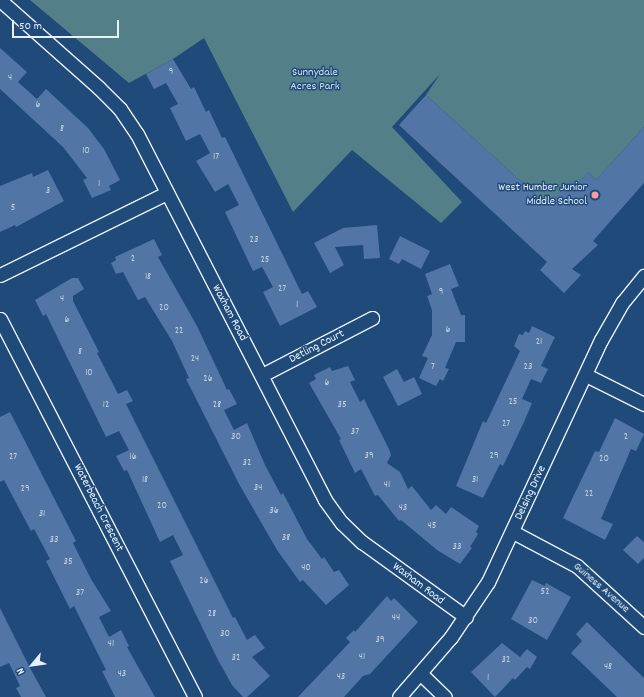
<!DOCTYPE html>
<style>
body{margin:0}
#map{position:relative;width:644px;height:697px;overflow:hidden;background:#1f4a7a;font-family:Dekko,sans-serif}
div>[style]{position:absolute}
[style*='--x']{left:calc(var(--x)*1px);top:calc(var(--y)*1px);width:calc(var(--w)*1px);rotate:calc(var(--a)*1deg)}
.green>*{inset:0;background:#527f88}
.building>*{inset:0;background:#5175a5}
.roads{filter:drop-shadow(1px 0 #e8f1f8) drop-shadow(-1px 0 #e8f1f8) drop-shadow(0 1px #e8f1f8) drop-shadow(0 -1px #e8f1f8)}
.minor>*{height:13px;margin:-6.5px;padding:0 6.5px;transform-origin:6.5px;border-radius:6.5px;background:#1f4a7a}
.dots>*{width:11px;height:11px;translate:-50% -50%;box-sizing:border-box;border:2px solid #1f4a7a;border-radius:50%}
span{translate:-50% -50%;white-space:nowrap;text-align:center;line-height:1.15;-webkit-text-stroke:3px #1f4a7a;paint-order:stroke}
.number-label{font-size:10px;color:#c2d2e3}
.number-label span{-webkit-text-stroke-width:0}
.park-label{font-size:12px;color:#d2e0e7}
.poi-label{font-size:12px;color:#e8f1f8}
.right{translate:-100% -50%;text-align:right}
.street-label{font-size:12px;color:#e8f1f8}
.north{position:absolute;left:12px;top:645px;width:40px;height:40px;-webkit-text-stroke:3px #1f4a7a;paint-order:stroke;rotate:241deg;font-size:11px;font-weight:700;line-height:16px;text-align:center;color:#e8f1f8}
.north::after{content:'';display:block;margin:auto;width:14px;height:18px;background:#e8f1f8;clip-path:polygon(50% 0,100% 100%,50% 72%,0 100%)}
.scale{position:absolute;left:12px;top:20px;width:107px;height:18px;box-sizing:border-box;border:2px solid #e8f1f8;border-top:0;padding-left:5px;font-size:12px;line-height:14px;white-space:nowrap;color:#e8f1f8;-webkit-text-stroke:3px #1f4a7a;paint-order:stroke}
</style>
<div id="map">
<div class="green">
<i style="clip-path:polygon(30px 0,644px 0,644px 127px,596px 180px,588px 172px,577px 185px,571px 180px,548px 206px,426px 95px,440px 74px,392px 127px,462px 202px,441px 223px,352px 150px,293px 212px,204px 38px,173px 59px,129px 83px)"></i>
</div>
<div class="building">
<i style="clip-path:polygon(0 48px,27px 72px,18px 82px,37px 99px,46px 89px,88px 128px,104px 149px,120px 180px,109px 186px,111px 190px,92px 198px,83px 180px,87px 178px,63px 147px,0 89px)"></i>
<i style="clip-path:polygon(173px 59px,191px 89px,194px 87px,206px 112px,209px 110px,222px 138px,225px 137px,302px 294px,308px 291px,317px 307px,280px 326px,263px 292px,273px 287px,262px 267px,253px 271px,225px 212px,239px 205px,228px 184px,215px 192px,196px 161px,210px 153px,200px 134px,186px 141px,170px 108px,178px 104px,166px 83px,154px 89px,146px 74px)"></i>
<i style="clip-path:polygon(426px 95px,548px 206px,571px 179px,577px 185px,588px 172px,596px 180px,644px 127px,644px 183px,593px 241px,598px 245px,572px 269px,581px 275px,564px 293px,540px 270px,547px 262px,399px 125px)"></i>
<i style="clip-path:polygon(48px 170px,64px 201px,16px 227px,15px 225px,0 232px,0 186px,32px 173px,33px 177px)"></i>
<i style="clip-path:polygon(377px 225px,380px 258px,364px 259px,363px 245px,335px 247px,344px 265px,330px 273px,314px 243px,343px 228px)"></i>
<i style="clip-path:polygon(400px 236px,430px 251px,421px 269px,402px 259px,399px 264px,389px 259px)"></i>
<i style="clip-path:polygon(154px 239px,162px 255px,158px 257px,197px 326px,227px 390px,229px 389px,237px 404px,224px 410px,234px 430px,247px 423px,265px 465px,281px 495px,283px 493px,307px 539px,322px 559px,324px 557px,334px 572px,339px 570px,349px 585px,326px 605px,303px 580px,300px 582px,277px 550px,239px 484px,186px 379px,189px 378px,172px 341px,145px 297px,138px 300px,123px 272px,116px 274px,111px 263px,116px 260px,115px 257px)"></i>
<i style="clip-path:polygon(450px 264px,459px 286px,451px 289px,461px 315px,465px 315px,465px 342px,456px 342px,445px 368px,449px 369px,443px 381px,440px 379px,436px 386px,419px 378px,428px 358px,422px 356px,432px 335px,432px 310px,427px 296px,432px 294px,425px 274px)"></i>
<i style="clip-path:polygon(72px 278px,78px 278px,84px 289px,73px 296px,73px 301px,99px 352px,97px 353px,118px 394px,127px 390px,133px 401px,126px 404px,233px 618px,235px 617px,247px 640px,255px 635px,265px 648px,252px 657px,270px 676px,247px 697px,243px 697px,232px 685px,218px 660px,170px 561px,183px 555px,173px 535px,160px 542px,127px 470px,124px 471px,116px 456px,129px 450px,119px 431px,106px 437px,46px 314px,43px 316px,35px 300px)"></i>
<i style="clip-path:polygon(532px 326px,555px 337px,541px 366px,548px 369px,541px 383px,531px 379px,522px 399px,532px 403px,524px 422px,503px 466px,500px 464px,483px 498px,456px 486px,483px 421px,486px 423px,520px 351px,514px 346px,519px 334px,523px 335px,525px 331px,529px 333px)"></i>
<i style="clip-path:polygon(348px 366px,355px 380px,350px 382px,360px 402px,364px 399px,389px 449px,391px 455px,387px 463px,400px 472px,408px 489px,412px 486px,431px 510px,436px 505px,446px 514px,451px 507px,479px 526px,476px 532px,478px 534px,470px 547px,472px 548px,460px 564px,437px 550px,401px 520px,399px 521px,378px 495px,375px 496px,361px 469px,355px 473px,339px 440px,341px 439px,309px 383px,316px 379px,314px 375px,330px 367px,332px 371px)"></i>
<i style="clip-path:polygon(397px 369px,404px 382px,414px 377px,422px 394px,398px 406px,383px 377px)"></i>
<i style="clip-path:polygon(10px 412px,76px 541px,73px 543px,91px 579px,111px 611px,99px 617px,109px 637px,121px 630px,129px 646px,127px 647px,155px 697px,115px 697px,102px 671px,106px 670px,74px 606px,70px 609px,46px 561px,50px 559px,34px 529px,31px 531px,4px 480px,0 482px,0 417px)"></i>
<i style="clip-path:polygon(615px 418px,644px 434px,636px 451px,631px 449px,601px 519px,613px 524px,605px 540px,563px 518px,595px 451px,599px 452px)"></i>
<i style="clip-path:polygon(637px 536px,644px 542px,644px 558px,638px 564px,623px 550px)"></i>
<i style="clip-path:polygon(532px 580px,545px 586px,546px 583px,571px 597px,547px 640px,511px 619px)"></i>
<i style="clip-path:polygon(387px 596px,391px 601px,394px 598px,418px 622px,370px 674px,363px 676px,344px 697px,298px 697px,350px 642px,346px 638px,354px 630px,355px 632px)"></i>
<i style="clip-path:polygon(0 608px,30px 668px,46px 697px,21px 697px,16px 688px,20px 686px,9px 663px,0 667px)"></i>
<i style="clip-path:polygon(587px 622px,644px 678px,644px 697px,617px 697px,571px 653px,582px 641px,576px 634px)"></i>
<i style="clip-path:polygon(502px 643px,520px 657px,527px 649px,537px 657px,530px 669px,527px 667px,515px 680px,513px 678px,495px 697px,471px 672px)"></i>
</div>
<div class="roads">
<div class="minor">
<i style="--x:0;--y:0;--w:132;--a:41.6"></i>
<i style="--x:99;--y:88;--w:30;--a:45"></i>
<i style="--x:120;--y:109;--w:30;--a:56"></i>
<i style="--x:137;--y:134;--w:411;--a:62.8"></i>
<i style="--x:325;--y:500;--w:29;--a:54"></i>
<i style="--x:342;--y:523;--w:28;--a:44"></i>
<i style="--x:362;--y:542;--w:128;--a:35.8"></i>
<i style="--x:0;--y:275;--w:186;--a:-26.2"></i>
<i style="--x:0;--y:319;--w:425;--a:62.7"></i>
<i style="--x:262;--y:375;--w:124;--a:-27.4"></i>
<i style="--x:586;--y:375;--w:65;--a:26.6"></i>
<i style="--x:513;--y:532;--w:72;--a:28"></i>
<i style="--x:577;--y:566;--w:91;--a:42.3"></i>
<i style="--x:421;--y:674;--w:33;--a:44"></i>
<i style="--x:399;--y:697;--w:79;--a:-49.1"></i>
<i style="--x:451;--y:637;--w:66;--a:-56.1"></i>
<i style="--x:488;--y:582;--w:267;--a:-65"></i>
<i style="--x:601;--y:340;--w:43;--a:-60.4"></i>
<i style="--x:622;--y:303;--w:35;--a:-51"></i>
</div>
</div>
<div class="dots">
<i style="left:595px;top:195px;background:#ff9aa2"></i>
</div>
<div class="number-label">
<span style="left:171px;top:73px">9</span>
<span style="left:10px;top:79px">4</span>
<span style="left:38px;top:106px">6</span>
<span style="left:62px;top:130px">8</span>
<span style="left:86px;top:152px">10</span>
<span style="left:216px;top:158px">17</span>
<span style="left:99px;top:185px">1</span>
<span style="left:48px;top:192px">3</span>
<span style="left:13px;top:209px">5</span>
<span style="left:254px;top:241px">23</span>
<span style="left:133px;top:260px">2</span>
<span style="left:265px;top:261px">25</span>
<span style="left:148px;top:278px">18</span>
<span style="left:282px;top:290px">27</span>
<span style="left:441px;top:293px">9</span>
<span style="left:62px;top:300px">4</span>
<span style="left:297px;top:306px">1</span>
<span style="left:164px;top:309px">20</span>
<span style="left:67px;top:321px">6</span>
<span style="left:448px;top:331px">6</span>
<span style="left:179px;top:332px">22</span>
<span style="left:539px;top:343px">21</span>
<span style="left:80px;top:353px">8</span>
<span style="left:195px;top:360px">24</span>
<span style="left:433px;top:368px">7</span>
<span style="left:528px;top:368px">23</span>
<span style="left:89px;top:374px">10</span>
<span style="left:208px;top:380px">26</span>
<span style="left:327px;top:384px">6</span>
<span style="left:513px;top:403px">25</span>
<span style="left:106px;top:406px">12</span>
<span style="left:217px;top:406px">28</span>
<span style="left:342px;top:406px">35</span>
<span style="left:506px;top:425px">27</span>
<span style="left:355px;top:433px">37</span>
<span style="left:236px;top:438px">30</span>
<span style="left:626px;top:438px">2</span>
<span style="left:369px;top:457px">39</span>
<span style="left:494px;top:457px">29</span>
<span style="left:13px;top:458px">27</span>
<span style="left:133px;top:458px">16</span>
<span style="left:604px;top:460px">20</span>
<span style="left:247px;top:464px">32</span>
<span style="left:145px;top:481px">18</span>
<span style="left:475px;top:481px">31</span>
<span style="left:387px;top:486px">41</span>
<span style="left:258px;top:489px">34</span>
<span style="left:25px;top:490px">29</span>
<span style="left:589px;top:495px">22</span>
<span style="left:162px;top:507px">20</span>
<span style="left:403px;top:509px">43</span>
<span style="left:274px;top:512px">36</span>
<span style="left:42px;top:515px">31</span>
<span style="left:432px;top:527px">45</span>
<span style="left:286px;top:539px">38</span>
<span style="left:54px;top:541px">33</span>
<span style="left:457px;top:548px">33</span>
<span style="left:68px;top:563px">35</span>
<span style="left:306px;top:569px">40</span>
<span style="left:204px;top:582px">26</span>
<span style="left:545px;top:593px">52</span>
<span style="left:80px;top:594px">37</span>
<span style="left:212px;top:615px">28</span>
<span style="left:396px;top:619px">44</span>
<span style="left:533px;top:622px">30</span>
<span style="left:225px;top:635px">30</span>
<span style="left:380px;top:641px">39</span>
<span style="left:111px;top:645px">41</span>
<span style="left:362px;top:658px">41</span>
<span style="left:236px;top:659px">32</span>
<span style="left:506px;top:661px">32</span>
<span style="left:608px;top:668px">48</span>
<span style="left:122px;top:675px">43</span>
<span style="left:341px;top:678px">43</span>
<span style="left:488px;top:679px">1</span>
</div>
<div class="park-label">
<span style="left:315px;top:80px">Sunnydale<br>Acres Park</span>
</div>
<div class="poi-label">
<span class="right" style="left:587px;top:195px">West Humber Junior<br>Middle School</span>
</div>
<div class="street-label">
<span style="left:229px;top:313px;rotate:62deg">Waxham Road</span>
<span style="left:317px;top:347px;rotate:-27deg">Detling Court</span>
<span style="left:531px;top:493px;rotate:-65deg">Delsing Drive</span>
<span style="left:98px;top:508px;rotate:63deg">Waterbeach Crescent</span>
<span style="left:418px;top:584px;rotate:37deg">Waxham Road</span>
<span style="left:601px;top:588px;rotate:41deg">Guiness Avenue</span>
</div>
<div class="north">N</div>
<div class="scale">50 m</div>
</div>
